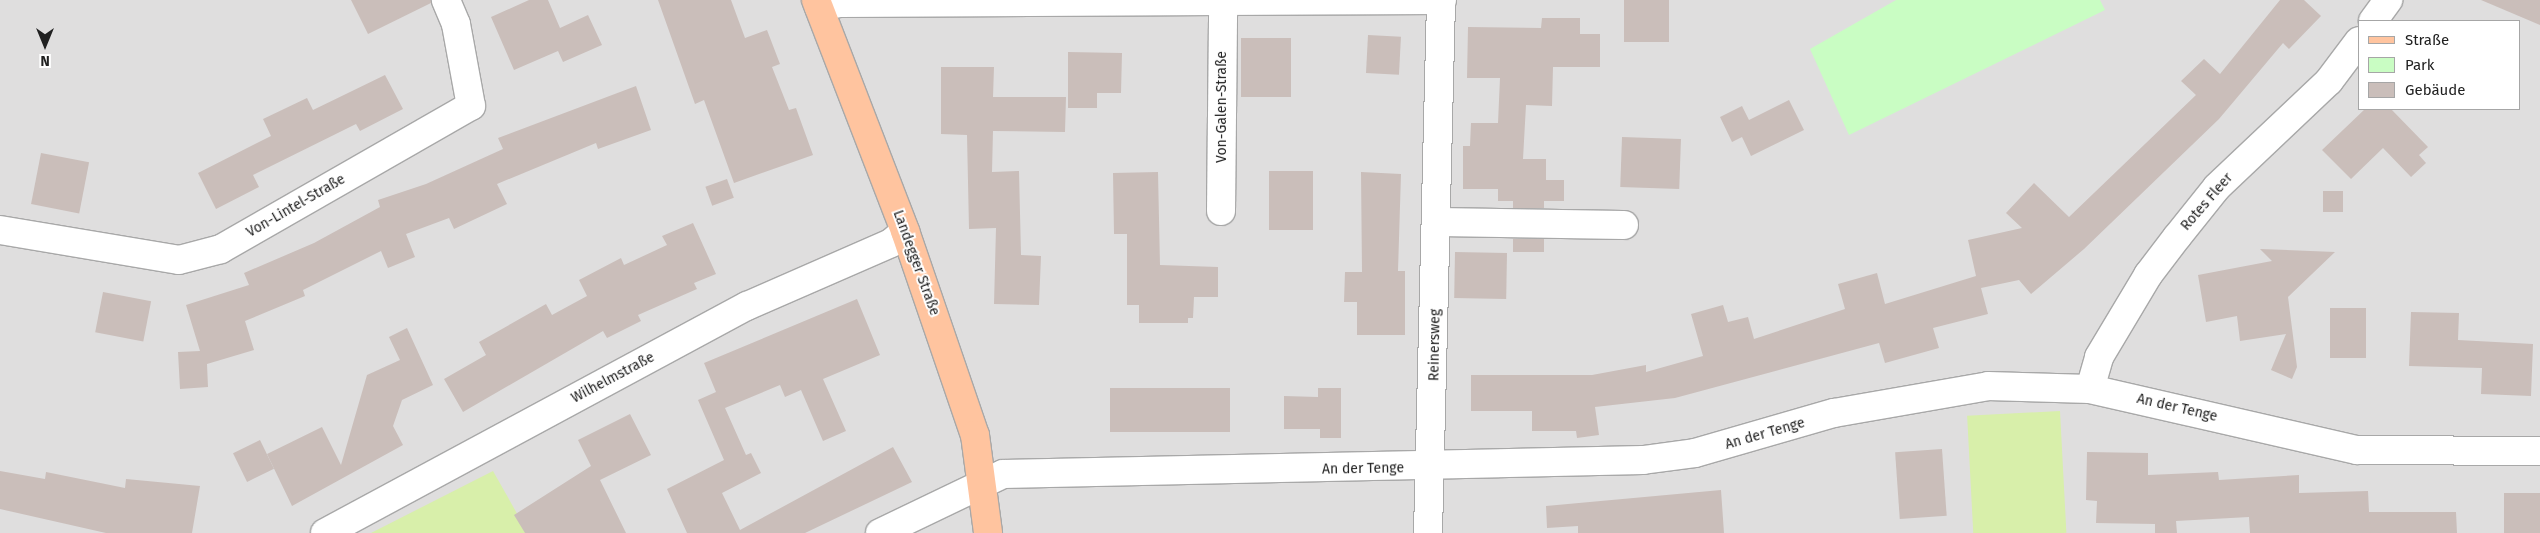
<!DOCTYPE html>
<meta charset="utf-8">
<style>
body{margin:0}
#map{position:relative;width:2540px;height:533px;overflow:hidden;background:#f2ece7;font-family:"Fira Sans",sans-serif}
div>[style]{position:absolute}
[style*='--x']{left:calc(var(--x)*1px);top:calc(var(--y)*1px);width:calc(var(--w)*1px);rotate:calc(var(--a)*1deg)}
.residential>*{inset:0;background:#dfdede}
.grass>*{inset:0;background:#d8efaa;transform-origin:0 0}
.park>*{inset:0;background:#c9fdc3}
.building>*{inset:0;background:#cabeba;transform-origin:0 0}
.roads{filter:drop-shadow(1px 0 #a8a8a8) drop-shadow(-1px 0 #a8a8a8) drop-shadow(0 1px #a8a8a8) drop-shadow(0 -1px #a8a8a8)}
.minor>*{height:28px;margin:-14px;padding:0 14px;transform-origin:14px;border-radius:14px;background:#fff}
.major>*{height:28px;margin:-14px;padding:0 14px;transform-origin:14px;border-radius:14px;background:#ffc49f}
span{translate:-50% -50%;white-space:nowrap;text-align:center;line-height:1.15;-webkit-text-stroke:4px #fff;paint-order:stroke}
.street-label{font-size:14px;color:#212121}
.legend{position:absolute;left:2358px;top:20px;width:162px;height:90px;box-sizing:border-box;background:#fff;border:1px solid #a6a6a6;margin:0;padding:6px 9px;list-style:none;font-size:15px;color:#212121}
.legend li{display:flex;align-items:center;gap:10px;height:25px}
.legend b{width:25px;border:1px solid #a6a6a6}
.north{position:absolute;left:20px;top:20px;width:50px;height:50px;-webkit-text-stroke:4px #fff;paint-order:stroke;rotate:180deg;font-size:14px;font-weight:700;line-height:20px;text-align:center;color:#212121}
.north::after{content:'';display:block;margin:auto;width:18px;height:22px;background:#212121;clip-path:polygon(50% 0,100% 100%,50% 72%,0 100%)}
</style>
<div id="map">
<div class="residential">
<i style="clip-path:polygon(evenodd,0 0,2540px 0,2540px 533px,0 533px,0 0,2359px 21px,2519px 21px,2519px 109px,2359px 109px,2359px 21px)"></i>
</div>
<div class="grass">
<i style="left:2060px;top:411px;width:122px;height:93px;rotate:87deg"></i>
<i style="clip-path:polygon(493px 471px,528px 533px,371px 533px)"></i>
</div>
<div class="park">
<i style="clip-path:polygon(1896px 0,2100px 0,2105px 10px,1849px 135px,1810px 49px)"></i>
</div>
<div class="building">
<i style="clip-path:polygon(351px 0,431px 0,431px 3px,368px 34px)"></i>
<i style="clip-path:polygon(529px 0,548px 0,560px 28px,588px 15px,602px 45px,563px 62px,558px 51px,514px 70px,491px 17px)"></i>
<i style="clip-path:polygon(658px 0,731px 0,745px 38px,767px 30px,780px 64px,772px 67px,789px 110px,796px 108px,813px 155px,734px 183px,704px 100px,695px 104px)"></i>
<i style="left:1624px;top:0;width:45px;height:42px"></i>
<i style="clip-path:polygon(2280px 0,2304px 0,2321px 16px,2289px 49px,2283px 43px,2219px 119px,2084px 249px,2031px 294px,2019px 280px,1981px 288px,1988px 314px,1933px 328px,1939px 348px,1885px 363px,1879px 343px,1675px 398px,1595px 407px,1599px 435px,1577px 438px,1576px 431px,1532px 431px,1532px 411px,1471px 411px,1471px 375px,1592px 375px,1646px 365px,1646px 372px,1703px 356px,1691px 314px,1723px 305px,1728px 322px,1748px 317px,1754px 339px,1845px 309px,1838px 284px,1877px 273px,1885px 304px,1976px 276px,1968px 240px,2022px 228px,2006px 213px,2034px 183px,2069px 217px,2196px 95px,2181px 81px,2204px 59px,2220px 74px)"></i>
<i style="clip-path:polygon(2481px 0,2540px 0,2540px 25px)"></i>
<i style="clip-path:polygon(1542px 18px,1580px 18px,1580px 34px,1600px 34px,1600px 67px,1553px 67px,1552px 106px,1526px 105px,1523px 159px,1546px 159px,1546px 180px,1564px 180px,1564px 201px,1544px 201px,1544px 208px,1513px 208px,1513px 201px,1498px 201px,1498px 189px,1463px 189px,1463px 146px,1470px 146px,1471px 123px,1498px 123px,1500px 78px,1467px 78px,1468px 27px,1541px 28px)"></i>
<i style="left:1368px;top:35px;width:33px;height:38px;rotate:3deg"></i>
<i style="left:1241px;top:38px;width:50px;height:59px"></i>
<i style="clip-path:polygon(1068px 52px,1122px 53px,1121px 93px,1097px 93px,1097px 108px,1068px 108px)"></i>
<i style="clip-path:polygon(941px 67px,994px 67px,993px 97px,1066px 97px,1065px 132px,993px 131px,992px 172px,1019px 171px,1021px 255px,1041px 256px,1039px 305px,994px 304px,996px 228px,969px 229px,967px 135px,941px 134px)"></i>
<i style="clip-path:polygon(385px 75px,403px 109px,360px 131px,356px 124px,253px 175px,259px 187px,216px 209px,198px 173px,271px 136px,263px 119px,307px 98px,313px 110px)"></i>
<i style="clip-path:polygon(636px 86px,651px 130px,598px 149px,596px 143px,497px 184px,507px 204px,454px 229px,449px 218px,406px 234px,415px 257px,388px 268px,381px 251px,303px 290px,305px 296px,245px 321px,254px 350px,207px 364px,208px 387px,180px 389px,178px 352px,200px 351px,186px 305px,249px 285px,244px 273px,314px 243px,380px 207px,378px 200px,426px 184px,503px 149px,498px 138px)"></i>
<i style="clip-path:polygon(1789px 100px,1804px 130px,1751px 156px,1742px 137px,1732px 142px,1720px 117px,1742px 106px,1749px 120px)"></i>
<i style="clip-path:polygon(2365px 109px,2391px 109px,2428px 147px,2419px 155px,2426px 163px,2411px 177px,2383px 148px,2351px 179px,2322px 150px)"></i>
<i style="left:1622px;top:137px;width:59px;height:50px;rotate:2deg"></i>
<i style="left:41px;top:153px;width:49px;height:52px;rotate:11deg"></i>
<i style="left:1269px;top:171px;width:44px;height:59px"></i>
<i style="clip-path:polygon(1158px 172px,1160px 265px,1218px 267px,1218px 297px,1194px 297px,1193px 318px,1188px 318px,1188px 323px,1139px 323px,1139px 305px,1127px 305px,1127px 234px,1114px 234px,1113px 173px)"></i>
<i style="clip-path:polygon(1361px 172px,1401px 174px,1398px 271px,1405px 271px,1405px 335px,1357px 335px,1357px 302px,1344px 302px,1345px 272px,1362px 272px)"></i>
<i style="left:727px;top:179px;width:20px;height:23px;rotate:70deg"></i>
<i style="left:2323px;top:191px;width:20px;height:21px"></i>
<i style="clip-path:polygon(693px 223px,716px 274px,694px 283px,697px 289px,638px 315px,641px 321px,607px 338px,603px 331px,463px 412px,444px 379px,486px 355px,479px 342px,546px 304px,552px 315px,587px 296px,579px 280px,621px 258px,624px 265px,667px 245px,662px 236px)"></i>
<i style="left:1513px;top:239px;width:31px;height:13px"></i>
<i style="clip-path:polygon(2260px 249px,2335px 252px,2288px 297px,2297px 367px,2292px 379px,2271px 370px,2286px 334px,2240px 341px,2237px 316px,2206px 322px,2198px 275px,2272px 261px)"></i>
<i style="left:1455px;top:252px;width:52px;height:46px;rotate:1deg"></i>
<i style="left:103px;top:292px;width:49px;height:41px;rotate:11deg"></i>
<i style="clip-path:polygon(857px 299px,880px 355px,823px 379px,846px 431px,823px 441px,801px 390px,785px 397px,780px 385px,725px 408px,746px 455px,751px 453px,761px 473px,722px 493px,740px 530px,893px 447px,912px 482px,805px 533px,687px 533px,667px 489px,724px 460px,698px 400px,716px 392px,704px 363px)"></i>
<i style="left:2330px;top:308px;width:36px;height:50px"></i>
<i style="clip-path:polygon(2411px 312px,2459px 313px,2458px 340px,2533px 344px,2531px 396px,2481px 394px,2482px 368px,2409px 366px)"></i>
<i style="clip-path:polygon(407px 328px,433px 385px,402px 400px,393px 426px,403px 445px,292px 506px,267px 454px,322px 427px,341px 465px,367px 375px,400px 360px,389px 337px)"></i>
<i style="left:1230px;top:388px;width:44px;height:120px;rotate:90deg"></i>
<i style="clip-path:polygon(1318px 388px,1341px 388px,1341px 438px,1320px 438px,1320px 429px,1284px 429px,1284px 396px,1318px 397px)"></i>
<i style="clip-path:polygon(630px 414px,651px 455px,600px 480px,626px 533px,525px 533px,514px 515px,591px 466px,578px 440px)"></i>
<i style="left:260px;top:440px;width:32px;height:30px;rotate:64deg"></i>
<i style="left:1942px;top:449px;width:67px;height:47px;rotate:86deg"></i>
<i style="clip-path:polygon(2087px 452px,2148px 453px,2148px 475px,2218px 472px,2219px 480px,2299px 475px,2299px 493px,2368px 491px,2369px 512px,2456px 512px,2457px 533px,2250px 533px,2249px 517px,2176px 521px,2177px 533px,2155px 533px,2155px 524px,2096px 523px,2097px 501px,2086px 500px)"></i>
<i style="clip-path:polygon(0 471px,45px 479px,46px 472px,125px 488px,126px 479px,200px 486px,192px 533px,106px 533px,0 509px)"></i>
<i style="clip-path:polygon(1721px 490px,1724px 533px,1578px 533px,1578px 526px,1547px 528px,1546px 506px)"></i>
<i style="left:2540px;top:493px;width:40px;height:36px;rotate:90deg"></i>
</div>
<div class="roads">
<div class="minor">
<i style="--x:819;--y:7;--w:21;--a:-11"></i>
<i style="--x:840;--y:3;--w:602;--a:-0.29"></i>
<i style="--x:2373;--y:21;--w:26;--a:-54"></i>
<i style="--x:1221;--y:211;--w:208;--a:-89.4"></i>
<i style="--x:1438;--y:222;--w:186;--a:0.9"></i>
<i style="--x:0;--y:230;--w:181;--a:9.5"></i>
<i style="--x:179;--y:260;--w:43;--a:-14.7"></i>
<i style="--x:221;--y:249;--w:288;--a:-29.8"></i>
<i style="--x:471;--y:106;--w:83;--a:-100.4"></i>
<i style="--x:456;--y:24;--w:26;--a:-113"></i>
<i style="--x:2090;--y:389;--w:33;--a:-74"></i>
<i style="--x:2099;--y:357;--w:96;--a:-59.1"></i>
<i style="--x:2148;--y:275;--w:48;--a:-52.7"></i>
<i style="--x:2177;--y:237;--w:64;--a:-51.3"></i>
<i style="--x:2217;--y:187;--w:154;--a:-43.4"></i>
<i style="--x:2329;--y:81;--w:50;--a:-53.1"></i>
<i style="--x:325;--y:533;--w:479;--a:-28.3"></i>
<i style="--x:747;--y:306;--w:157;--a:-23.6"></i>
<i style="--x:891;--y:243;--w:18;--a:-41"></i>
<i style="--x:880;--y:533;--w:136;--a:-25.6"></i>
<i style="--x:1003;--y:474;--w:640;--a:-1.25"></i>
<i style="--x:1643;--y:460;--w:52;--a:-7.7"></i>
<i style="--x:1695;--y:453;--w:145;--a:-16.1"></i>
<i style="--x:1834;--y:413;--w:156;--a:-9.9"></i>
<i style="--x:1988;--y:386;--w:102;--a:1.7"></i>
<i style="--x:2090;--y:389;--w:274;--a:12.9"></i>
<i style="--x:2357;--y:450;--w:183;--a:0.3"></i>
<i style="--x:1428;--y:533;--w:533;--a:-88.6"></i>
</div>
<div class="major">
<i style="--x:816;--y:0;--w:248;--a:68.9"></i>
<i style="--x:905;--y:231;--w:216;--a:71.1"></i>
<i style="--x:975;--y:435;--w:99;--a:82.4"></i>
</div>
</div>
<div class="street-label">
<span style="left:1222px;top:107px;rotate:-90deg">Von-Galen-Straße</span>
<span style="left:2207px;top:202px;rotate:-49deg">Rotes Fleer</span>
<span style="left:296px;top:206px;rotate:-30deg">Von-Lintel-Straße</span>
<span style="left:916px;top:263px;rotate:70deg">Landegger Straße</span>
<span style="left:1435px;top:345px;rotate:-89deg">Reinersweg</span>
<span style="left:613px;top:378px;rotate:-28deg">Wilhelmstraße</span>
<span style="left:2177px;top:408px;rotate:13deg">An der Tenge</span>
<span style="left:1765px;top:434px;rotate:-16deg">An der Tenge</span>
<span style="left:1363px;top:469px;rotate:-1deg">An der Tenge</span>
</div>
<ul class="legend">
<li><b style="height:6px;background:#ffc49f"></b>Straße</li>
<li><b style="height:14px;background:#c9fdc3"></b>Park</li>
<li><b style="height:14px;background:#cabeba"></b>Gebäude</li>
</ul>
<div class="north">N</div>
</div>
